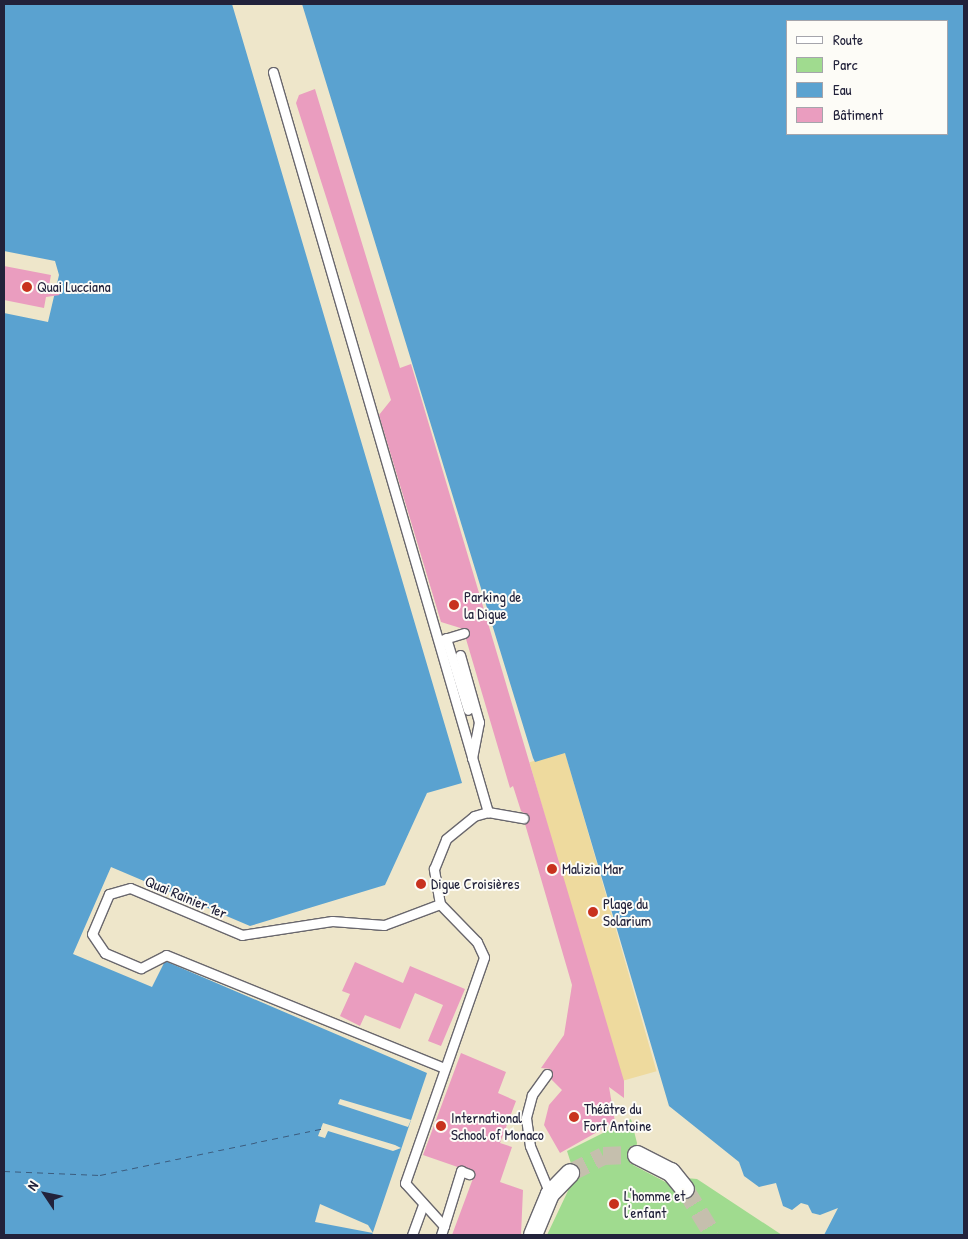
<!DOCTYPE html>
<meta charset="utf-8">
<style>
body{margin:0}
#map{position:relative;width:968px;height:1239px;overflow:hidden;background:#eee6ca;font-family:"Patrick Hand",sans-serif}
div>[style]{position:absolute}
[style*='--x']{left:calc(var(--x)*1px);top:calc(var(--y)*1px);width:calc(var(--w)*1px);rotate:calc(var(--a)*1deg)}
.green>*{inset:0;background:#a0db8f}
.sand>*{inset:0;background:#eeda9e;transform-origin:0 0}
.water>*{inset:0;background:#5aa2d0}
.pier>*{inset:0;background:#eee6ca}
.ferry>*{height:1px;margin-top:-0.5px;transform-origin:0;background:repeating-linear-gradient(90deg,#3b5c7e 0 6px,transparent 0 11px)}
.building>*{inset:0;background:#ea9dbf}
.minor-tunnel>*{height:18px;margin-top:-9px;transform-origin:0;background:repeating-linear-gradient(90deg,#c5bfad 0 18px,transparent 0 27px)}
.roads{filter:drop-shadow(1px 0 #69676d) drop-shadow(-1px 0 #69676d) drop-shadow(0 1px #69676d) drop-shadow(0 -1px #69676d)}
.service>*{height:9px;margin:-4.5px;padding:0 4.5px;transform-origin:4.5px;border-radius:4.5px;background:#fff}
.minor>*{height:18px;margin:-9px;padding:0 9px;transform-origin:9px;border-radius:9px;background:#fff}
.dots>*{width:14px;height:14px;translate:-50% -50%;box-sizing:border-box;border:2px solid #fdfcf7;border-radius:50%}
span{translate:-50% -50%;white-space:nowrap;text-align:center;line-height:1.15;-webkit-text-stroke:4px #fdfcf7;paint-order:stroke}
.poi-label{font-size:15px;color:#22223b}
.left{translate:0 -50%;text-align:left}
.street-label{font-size:15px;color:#22223b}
.frame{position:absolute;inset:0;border:5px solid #22223b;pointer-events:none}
.legend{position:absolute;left:786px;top:20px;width:162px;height:115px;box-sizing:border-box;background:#fdfcf7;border:1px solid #a5a5ac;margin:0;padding:6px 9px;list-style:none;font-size:15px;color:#22223b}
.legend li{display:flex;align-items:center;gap:10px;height:25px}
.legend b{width:25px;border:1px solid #a5a5ac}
.north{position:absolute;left:20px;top:1169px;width:50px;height:50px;-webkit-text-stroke:4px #fdfcf7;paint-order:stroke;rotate:304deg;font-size:14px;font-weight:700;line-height:20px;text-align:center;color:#22223b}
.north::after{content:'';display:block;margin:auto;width:18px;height:22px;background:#22223b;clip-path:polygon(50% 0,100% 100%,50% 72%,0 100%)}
</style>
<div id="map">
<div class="green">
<i style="clip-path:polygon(631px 1119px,637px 1143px,633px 1165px,675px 1187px,686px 1178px,697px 1179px,782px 1235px,547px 1235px,575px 1176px,567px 1151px)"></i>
</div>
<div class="sand">
<i style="left:565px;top:752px;width:332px;height:37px;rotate:74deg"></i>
</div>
<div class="water">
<i style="clip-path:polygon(4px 4px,232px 4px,462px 783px,427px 793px,385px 885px,250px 926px,111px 867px,73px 954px,152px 987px,165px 961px,427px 1073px,372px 1235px,4px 1235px,4px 313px,48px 322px,59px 275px,55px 261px,4px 251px)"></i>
<i style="clip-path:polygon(evenodd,302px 4px,964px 4px,964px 1235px,824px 1235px,838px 1208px,820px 1215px,812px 1213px,808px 1205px,801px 1203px,792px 1210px,783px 1206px,776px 1183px,759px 1187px,744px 1176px,739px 1162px,669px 1106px,565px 753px,535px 762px,533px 758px,302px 4px,787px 21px,947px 21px,947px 134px,787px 134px,787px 21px)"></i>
</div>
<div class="pier">
<i style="clip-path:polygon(340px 1099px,411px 1120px,408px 1127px,338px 1104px)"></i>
<i style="clip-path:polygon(323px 1123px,395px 1145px,401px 1148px,393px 1151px,328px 1131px,325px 1138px,318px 1136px)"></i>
<i style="clip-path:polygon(320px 1204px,368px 1225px,373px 1233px,315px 1222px)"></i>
</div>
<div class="ferry">
<i style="--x:4;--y:1171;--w:96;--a:2.4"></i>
<i style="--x:100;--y:1175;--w:226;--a:-11.8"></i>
</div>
<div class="building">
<i style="clip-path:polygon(315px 89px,400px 368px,411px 364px,624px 1081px,624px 1098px,609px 1087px,615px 1122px,560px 1153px,544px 1125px,549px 1105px,562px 1090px,551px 1079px,551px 1069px,541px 1068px,564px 1035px,572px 985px,525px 824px,529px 816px,521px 811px,513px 786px,510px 788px,466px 639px,470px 631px,441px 622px,379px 415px,391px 400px,296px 103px,299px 95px)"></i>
<i style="clip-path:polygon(4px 266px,51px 275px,49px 286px,60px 295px,46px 297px,44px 308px,4px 300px)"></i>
<i style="clip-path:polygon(355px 962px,403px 983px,410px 966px,465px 989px,441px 1046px,428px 1041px,443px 1005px,415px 993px,400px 1029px,365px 1015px,360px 1026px,340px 1016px,350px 994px,342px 991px)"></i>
<i style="clip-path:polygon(461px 1053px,506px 1072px,498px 1093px,516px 1101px,500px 1143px,512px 1147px,500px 1182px,523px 1190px,521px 1235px,452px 1235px,475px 1173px,423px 1155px)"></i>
</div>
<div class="minor-tunnel">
<i style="--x:570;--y:1173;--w:37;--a:-27"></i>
<i style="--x:603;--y:1156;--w:34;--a:-2"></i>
<i style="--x:685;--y:1189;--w:54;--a:58.7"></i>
</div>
<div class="roads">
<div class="service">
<i style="--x:273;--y:72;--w:771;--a:73.8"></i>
<i style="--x:446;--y:638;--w:75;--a:73"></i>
<i style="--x:441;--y:640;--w:24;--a:-17"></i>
<i style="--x:460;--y:655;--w:70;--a:74.2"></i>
<i style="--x:479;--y:722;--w:37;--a:101"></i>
<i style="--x:440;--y:904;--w:60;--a:159.4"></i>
<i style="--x:384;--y:925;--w:52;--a:-175.6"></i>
<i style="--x:332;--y:921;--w:91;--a:171.2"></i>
<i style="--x:242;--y:935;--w:121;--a:-157.2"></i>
<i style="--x:130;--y:888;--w:22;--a:164"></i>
<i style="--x:109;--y:894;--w:43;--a:113"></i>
<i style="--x:92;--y:934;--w:23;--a:56"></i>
<i style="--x:105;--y:953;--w:39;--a:23"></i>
<i style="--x:141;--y:968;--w:28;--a:-27"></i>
<i style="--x:166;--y:955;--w:300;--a:22.1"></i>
<i style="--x:547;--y:1074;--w:26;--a:126"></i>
<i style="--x:532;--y:1095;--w:24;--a:105"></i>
<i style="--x:526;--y:1118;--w:28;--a:82"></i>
<i style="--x:530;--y:1146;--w:52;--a:67.4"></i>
<i style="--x:444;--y:1226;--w:58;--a:-72.8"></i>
<i style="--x:461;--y:1171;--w:9;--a:21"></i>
<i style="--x:412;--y:1235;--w:33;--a:-70"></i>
<i style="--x:441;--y:1235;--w:9;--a:-72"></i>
<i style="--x:444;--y:1226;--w:58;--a:-132.2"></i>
<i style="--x:405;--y:1183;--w:239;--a:-70.7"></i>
<i style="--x:484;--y:957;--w:17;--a:-115"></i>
<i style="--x:477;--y:942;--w:53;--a:-134.2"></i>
<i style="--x:440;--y:904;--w:36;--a:-100"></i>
<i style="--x:434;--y:869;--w:32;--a:-68"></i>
<i style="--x:446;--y:839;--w:36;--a:-39"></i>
<i style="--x:474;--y:816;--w:15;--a:-16"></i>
<i style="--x:488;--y:812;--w:36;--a:10"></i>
</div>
<div class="minor">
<i style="--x:637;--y:1155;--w:38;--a:27"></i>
<i style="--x:671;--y:1172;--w:22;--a:51"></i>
<i style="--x:533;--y:1235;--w:44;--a:-67.5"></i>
<i style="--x:550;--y:1194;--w:29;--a:-46"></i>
</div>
</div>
<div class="dots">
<i style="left:27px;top:287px;background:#c8321e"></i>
<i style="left:454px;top:605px;background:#c8321e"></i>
<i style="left:552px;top:869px;background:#c8321e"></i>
<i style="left:421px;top:884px;background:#c8321e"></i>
<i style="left:593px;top:912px;background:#c8321e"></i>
<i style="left:574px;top:1117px;background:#c8321e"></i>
<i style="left:441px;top:1126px;background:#c8321e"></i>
<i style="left:614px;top:1204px;background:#c8321e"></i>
</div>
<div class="poi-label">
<span class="left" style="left:37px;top:287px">Quai Lucciana</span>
<span class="left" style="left:464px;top:605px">Parking de<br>la Digue</span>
<span class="left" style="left:562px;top:869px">Malizia Mar</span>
<span class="left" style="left:431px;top:884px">Digue Croisières</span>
<span class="left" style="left:603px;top:912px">Plage du<br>Solarium</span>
<span class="left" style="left:584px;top:1117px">Théâtre du<br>Fort Antoine</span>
<span class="left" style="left:451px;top:1126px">International<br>School of Monaco</span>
<span class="left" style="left:624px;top:1204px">L'homme et<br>l'enfant</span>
</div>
<div class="street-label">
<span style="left:186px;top:897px;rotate:23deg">Quai Rainier 1er</span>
</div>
<div class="frame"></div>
<ul class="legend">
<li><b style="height:6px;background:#fff"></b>Route</li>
<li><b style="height:14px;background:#a0db8f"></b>Parc</li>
<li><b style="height:14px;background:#5aa2d0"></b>Eau</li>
<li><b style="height:14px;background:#ea9dbf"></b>Bâtiment</li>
</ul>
<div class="north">N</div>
</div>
